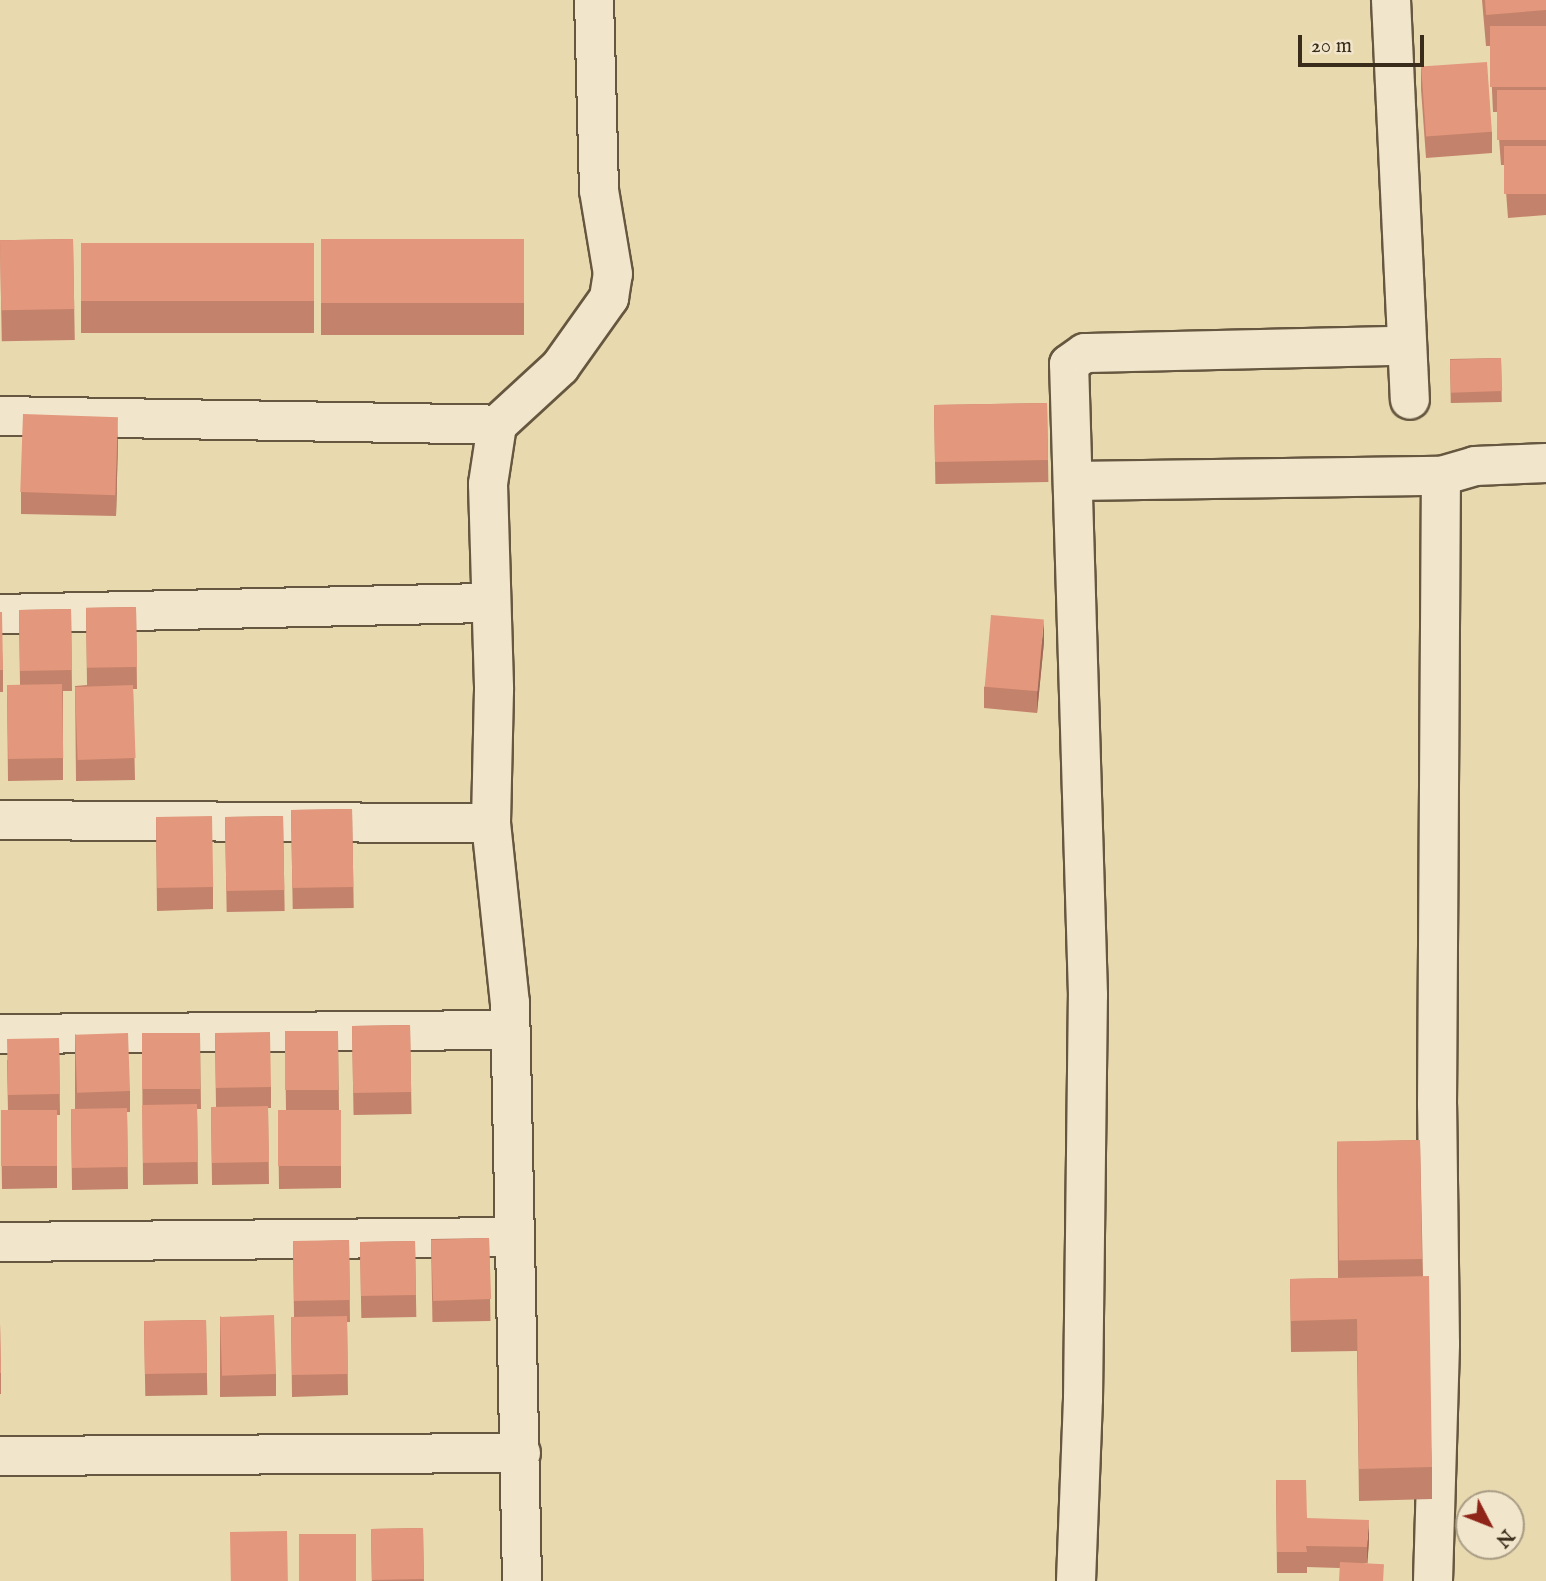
<!DOCTYPE html>
<style>
body{margin:0}
#map{position:relative;width:1546px;height:1581px;overflow:hidden;background:#e9d9af;font-family:"IM FELL English",serif}
div>[style]{position:absolute}
[style*='--x']{left:calc(var(--x)*1px);top:calc(var(--y)*1px);width:calc(var(--w)*1px);rotate:calc(var(--a)*1deg)}
.roads{filter:drop-shadow(2px 0 #665740) drop-shadow(-2px 0 #665740) drop-shadow(0 2px #665740) drop-shadow(0 -2px #665740)}
.minor>*{height:38px;margin:-19px;padding:0 19px;transform-origin:19px;border-radius:19px;background:#f1e6cb}
.wall>*{inset:0;background:#c3826b;transform-origin:0 0}
.shaded-wall>*{inset:0;background:#9f6a57}
.building>*{inset:0;background:#e3977c;transform-origin:0 0}
span{translate:-50% -50%;white-space:nowrap;text-align:center;line-height:1.15;-webkit-text-stroke:5px #f1e6cb;paint-order:stroke}
.north{position:absolute;left:1455px;top:1490px;width:70px;height:70px;box-sizing:border-box;background:#f1e6cb;border:2px solid #a89c85;border-radius:50%;rotate:132deg;font-size:19px;font-weight:700;line-height:28px;text-align:center;color:#3a2c1b}
.north::after{content:'';display:block;margin:auto;width:24px;height:32px;background:#8f2418;clip-path:polygon(50% 0,100% 100%,50% 72%,0 100%)}
.scale{position:absolute;left:1298px;top:35px;width:126px;height:32px;box-sizing:border-box;border:4px solid #3a2c1b;border-top:0;padding-left:9px;font-size:21px;line-height:24px;white-space:nowrap;color:#3a2c1b;-webkit-text-stroke:5px #f1e6cb;paint-order:stroke}
</style>
<div id="map">
<div class="roads">
<div class="minor">
<i style="--x:1391;--y:0;--w:400;--a:87.3"></i>
<i style="--x:0;--y:416;--w:497;--a:1"></i>
<i style="--x:497;--y:425;--w:86;--a:-42.6"></i>
<i style="--x:560;--y:367;--w:85;--a:-54.6"></i>
<i style="--x:609;--y:298;--w:24;--a:-81"></i>
<i style="--x:613;--y:274;--w:85;--a:-99.5"></i>
<i style="--x:599;--y:190;--w:190;--a:-91.5"></i>
<i style="--x:497;--y:425;--w:60;--a:98.7"></i>
<i style="--x:488;--y:484;--w:206;--a:88.3"></i>
<i style="--x:494;--y:690;--w:133;--a:91.3"></i>
<i style="--x:491;--y:823;--w:181;--a:84"></i>
<i style="--x:510;--y:1003;--w:578;--a:88.81"></i>
<i style="--x:1073;--y:481;--w:368;--a:-0.8"></i>
<i style="--x:1441;--y:476;--w:35;--a:-16"></i>
<i style="--x:1475;--y:466;--w:71;--a:-2.4"></i>
<i style="--x:0;--y:614;--w:491;--a:-1.3"></i>
<i style="--x:0;--y:820;--w:491;--a:0.4"></i>
<i style="--x:0;--y:1034;--w:509;--a:-0.45"></i>
<i style="--x:0;--y:1242;--w:515;--a:-0.56"></i>
<i style="--x:0;--y:1456;--w:521;--a:-0.33"></i>
<i style="--x:1076;--y:1581;--w:182;--a:-87.8"></i>
<i style="--x:1083;--y:1399;--w:404;--a:-89.3"></i>
<i style="--x:1088;--y:995;--w:631;--a:-91.72"></i>
<i style="--x:1069;--y:364;--w:19;--a:-35"></i>
<i style="--x:1085;--y:353;--w:319;--a:-1.3"></i>
<i style="--x:1433;--y:1581;--w:237;--a:-88.3"></i>
<i style="--x:1440;--y:1344;--w:239;--a:-90.7"></i>
<i style="--x:1437;--y:1105;--w:629;--a:-89.64"></i>
</div>
</div>
<div class="wall">
<i style="clip-path:polygon(1482px 0,1546px 0,1546px 215px,1508px 218px,1504px 165px,1501px 165px,1497px 112px,1493px 112px,1490px 46px,1486px 46px)"></i>
<i style="clip-path:polygon(1421px 68px,1492px 132px,1492px 153px,1426px 158px,1421px 89px)"></i>
<i style="left:73px;top:239px;width:101px;height:73px;rotate:89deg"></i>
<i style="left:524px;top:239px;width:96px;height:203px;rotate:90deg"></i>
<i style="left:314px;top:243px;width:90px;height:233px;rotate:90deg"></i>
<i style="left:1501px;top:358px;width:44px;height:51px;rotate:89deg"></i>
<i style="left:1047px;top:403px;width:79px;height:113px;rotate:89deg"></i>
<i style="clip-path:polygon(118px 439px,116px 516px,21px 514px,21px 492px)"></i>
<i style="clip-path:polygon(136px 607px,137px 689px,133px 689px,135px 780px,76px 781px,75px 686px,87px 685px,86px 608px)"></i>
<i style="clip-path:polygon(71px 609px,72px 691px,63px 691px,63px 780px,8px 781px,7px 686px,20px 685px,19px 610px)"></i>
<i style="clip-path:polygon(0 612px,3px 670px,3px 692px,0 692px)"></i>
<i style="clip-path:polygon(1044px 642px,1037px 713px,984px 708px,984px 687px)"></i>
<i style="left:352px;top:809px;width:99px;height:61px;rotate:89deg"></i>
<i style="left:283px;top:816px;width:95px;height:58px;rotate:89deg"></i>
<i style="clip-path:polygon(156px 818px,213px 887px,213px 909px,157px 911px)"></i>
<i style="left:410px;top:1025px;width:89px;height:58px;rotate:89deg"></i>
<i style="clip-path:polygon(285px 1031px,338px 1031px,339px 1110px,341px 1110px,341px 1188px,279px 1189px,278px 1112px,286px 1111px)"></i>
<i style="clip-path:polygon(142px 1033px,200px 1033px,201px 1109px,197px 1109px,198px 1184px,143px 1185px)"></i>
<i style="clip-path:polygon(215px 1033px,271px 1087px,271px 1108px,268px 1108px,269px 1184px,212px 1185px,211px 1107px,216px 1107px)"></i>
<i style="clip-path:polygon(75px 1034px,130px 1091px,130px 1112px,127px 1112px,128px 1189px,72px 1190px,71px 1109px,75px 1109px)"></i>
<i style="clip-path:polygon(59px 1038px,60px 1115px,57px 1115px,57px 1188px,2px 1189px,1px 1112px,8px 1112px,7px 1060px)"></i>
<i style="clip-path:polygon(1420px 1140px,1423px 1276px,1432px 1467px,1432px 1499px,1359px 1501px,1357px 1351px,1291px 1352px,1290px 1279px,1338px 1278px,1337px 1142px)"></i>
<i style="left:489px;top:1238px;width:83px;height:58px;rotate:89deg"></i>
<i style="clip-path:polygon(349px 1240px,350px 1322px,347px 1322px,348px 1395px,292px 1397px,291px 1317px,294px 1317px,293px 1242px)"></i>
<i style="left:415px;top:1241px;width:76px;height:55px;rotate:89deg"></i>
<i style="clip-path:polygon(220px 1316px,276px 1374px,276px 1396px,220px 1397px)"></i>
<i style="left:206px;top:1320px;width:75px;height:62px;rotate:89deg"></i>
<i style="clip-path:polygon(0 1323px,1px 1373px,1px 1394px,0 1394px)"></i>
<i style="clip-path:polygon(1276px 1480px,1307px 1518px,1369px 1541px,1367px 1563px,1339px 1568px,1307px 1567px,1307px 1573px,1277px 1573px)"></i>
<i style="left:423px;top:1528px;width:53px;height:52px;rotate:89deg"></i>
</div>
<div class="shaded-wall">
<i style="clip-path:polygon(118px 417px,118px 439px,116px 516px,116px 495px)"></i>
<i style="clip-path:polygon(1044px 620px,1044px 642px,1037px 713px,1037px 692px)"></i>
<i style="clip-path:polygon(1369px 1520px,1369px 1541px,1367px 1569px,1367px 1547px)"></i>
</div>
<div class="building">
<i style="clip-path:polygon(1485px 0,1546px 0,1546px 10px,1486px 15px)"></i>
<i style="left:1546px;top:26px;width:61px;height:56px;rotate:90deg"></i>
<i style="left:1487px;top:62px;width:70px;height:66px;rotate:86deg"></i>
<i style="left:1546px;top:90px;width:50px;height:49px;rotate:90deg"></i>
<i style="left:1546px;top:146px;width:48px;height:42px;rotate:90deg"></i>
<i style="left:73px;top:239px;width:70px;height:73px;rotate:89deg"></i>
<i style="left:524px;top:239px;width:64px;height:203px;rotate:90deg"></i>
<i style="left:314px;top:243px;width:58px;height:233px;rotate:90deg"></i>
<i style="left:1501px;top:358px;width:33px;height:51px;rotate:88deg"></i>
<i style="left:1047px;top:403px;width:57px;height:113px;rotate:89deg"></i>
<i style="left:23px;top:414px;width:95px;height:78px;rotate:2deg"></i>
<i style="left:136px;top:607px;width:60px;height:50px;rotate:89deg"></i>
<i style="left:71px;top:609px;width:61px;height:52px;rotate:89deg"></i>
<i style="clip-path:polygon(0 612px,2px 612px,3px 670px,0 670px)"></i>
<i style="left:991px;top:615px;width:53px;height:72px;rotate:5deg"></i>
<i style="left:62px;top:684px;width:74px;height:55px;rotate:89deg"></i>
<i style="left:133px;top:685px;width:73px;height:58px;rotate:88deg"></i>
<i style="left:352px;top:809px;width:78px;height:61px;rotate:89deg"></i>
<i style="left:212px;top:816px;width:71px;height:56px;rotate:89deg"></i>
<i style="left:283px;top:816px;width:74px;height:58px;rotate:89deg"></i>
<i style="left:410px;top:1025px;width:67px;height:58px;rotate:89deg"></i>
<i style="left:285px;top:1031px;width:53px;height:59px"></i>
<i style="left:270px;top:1032px;width:55px;height:55px;rotate:89deg"></i>
<i style="left:128px;top:1033px;width:58px;height:53px;rotate:88deg"></i>
<i style="left:142px;top:1033px;width:58px;height:56px"></i>
<i style="left:59px;top:1038px;width:56px;height:52px;rotate:89deg"></i>
<i style="left:197px;top:1104px;width:58px;height:55px;rotate:89deg"></i>
<i style="left:268px;top:1106px;width:56px;height:57px;rotate:89deg"></i>
<i style="left:127px;top:1108px;width:59px;height:56px;rotate:89deg"></i>
<i style="left:57px;top:1110px;width:56px;height:56px;rotate:90deg"></i>
<i style="left:341px;top:1110px;width:56px;height:63px;rotate:90deg"></i>
<i style="left:1420px;top:1140px;width:119px;height:83px;rotate:89deg"></i>
<i style="left:489px;top:1238px;width:61px;height:58px;rotate:88deg"></i>
<i style="left:349px;top:1240px;width:60px;height:56px;rotate:89deg"></i>
<i style="left:415px;top:1241px;width:54px;height:55px;rotate:89deg"></i>
<i style="clip-path:polygon(1429px 1276px,1432px 1467px,1359px 1469px,1357px 1319px,1291px 1321px,1290px 1279px)"></i>
<i style="left:274px;top:1315px;width:59px;height:54px;rotate:88deg"></i>
<i style="left:347px;top:1316px;width:58px;height:56px;rotate:89deg"></i>
<i style="left:206px;top:1320px;width:53px;height:62px;rotate:89deg"></i>
<i style="clip-path:polygon(0 1323px,1px 1373px,0 1373px)"></i>
<i style="clip-path:polygon(1276px 1480px,1306px 1480px,1307px 1518px,1369px 1520px,1367px 1547px,1306px 1546px,1307px 1552px,1277px 1552px)"></i>
<i style="left:423px;top:1528px;width:51px;height:52px;rotate:89deg"></i>
<i style="left:287px;top:1531px;width:50px;height:57px;rotate:89deg"></i>
<i style="left:299px;top:1534px;width:57px;height:47px"></i>
<i style="left:1340px;top:1562px;width:44px;height:19px;rotate:3deg"></i>
</div>
<div class="north">N</div>
<div class="scale">20 m</div>
</div>
